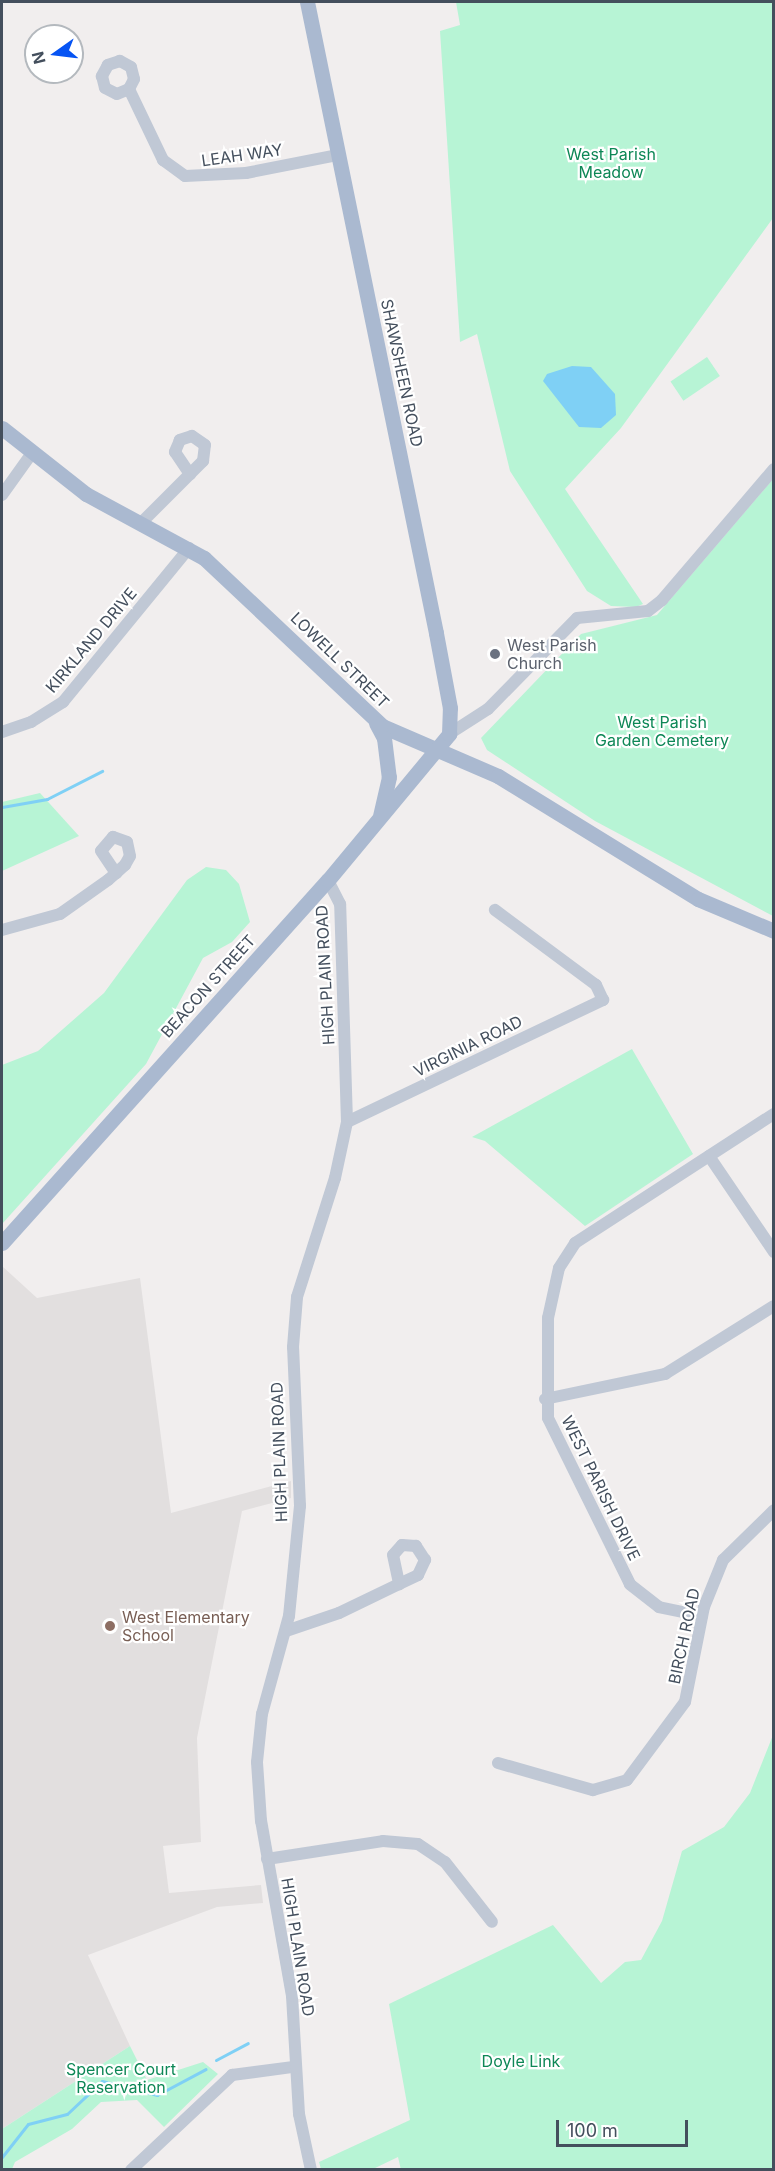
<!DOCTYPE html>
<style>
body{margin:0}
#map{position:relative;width:775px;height:2171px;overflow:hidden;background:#f1eeee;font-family:Inter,sans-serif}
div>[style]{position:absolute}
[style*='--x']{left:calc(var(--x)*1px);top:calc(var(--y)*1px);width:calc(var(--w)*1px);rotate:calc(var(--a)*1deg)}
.education>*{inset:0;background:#e2dfdf}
.green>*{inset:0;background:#b7f4d5;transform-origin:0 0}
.water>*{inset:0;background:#7fd0f5}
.stream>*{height:3px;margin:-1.5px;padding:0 1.5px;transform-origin:1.5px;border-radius:1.5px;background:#7fd0f5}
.minor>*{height:12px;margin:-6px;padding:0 6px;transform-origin:6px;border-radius:6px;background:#c0c8d5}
.major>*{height:15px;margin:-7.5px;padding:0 7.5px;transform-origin:7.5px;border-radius:7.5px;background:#aab9d0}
.dots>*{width:16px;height:16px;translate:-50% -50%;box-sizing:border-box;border:3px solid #fff;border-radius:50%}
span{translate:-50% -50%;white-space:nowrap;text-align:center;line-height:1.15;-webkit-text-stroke:4.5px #fff;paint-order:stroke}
.park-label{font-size:16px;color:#0d8756}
.street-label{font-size:16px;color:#444f5d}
.worship-label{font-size:16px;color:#5b616d}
.left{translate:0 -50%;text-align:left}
.education-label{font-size:16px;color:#785e54}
.frame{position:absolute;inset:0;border:3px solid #444f5d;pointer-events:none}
.north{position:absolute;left:24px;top:24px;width:60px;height:60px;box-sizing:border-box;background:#fff;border:2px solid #b4b9be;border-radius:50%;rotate:256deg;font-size:16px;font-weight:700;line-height:24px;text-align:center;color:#444f5d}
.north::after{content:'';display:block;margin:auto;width:21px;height:27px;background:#0654f3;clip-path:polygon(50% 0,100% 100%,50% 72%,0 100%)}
.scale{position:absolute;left:556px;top:2120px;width:132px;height:27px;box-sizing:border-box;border:3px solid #444f5d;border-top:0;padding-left:8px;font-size:18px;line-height:21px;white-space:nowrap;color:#444f5d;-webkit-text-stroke:4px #fff;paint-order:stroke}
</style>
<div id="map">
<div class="education">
<i style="clip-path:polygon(2px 1266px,37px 1298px,140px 1278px,171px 1513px,291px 1481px,291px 1498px,242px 1511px,197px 1738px,201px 1842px,163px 1846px,169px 1893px,261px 1885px,263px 1903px,217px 1907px,88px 1955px,130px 2046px,2px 2129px)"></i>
</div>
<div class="green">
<i style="clip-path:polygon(456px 2px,773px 2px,773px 218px,621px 428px,565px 489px,643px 604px,636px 607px,611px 606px,587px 591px,510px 471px,477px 334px,460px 342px,440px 31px,460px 25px)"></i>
<i style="left:707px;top:357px;width:23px;height:44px;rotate:56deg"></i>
<i style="clip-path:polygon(773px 479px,773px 916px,595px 821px,487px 750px,481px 738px,581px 634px,657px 615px)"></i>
<i style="clip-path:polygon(40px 793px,79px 836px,2px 871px,2px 802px)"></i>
<i style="clip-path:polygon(206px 867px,226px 870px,239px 884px,250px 922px,232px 942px,203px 958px,146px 1064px,2px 1224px,2px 1065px,38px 1051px,104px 993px,187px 880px)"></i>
<i style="clip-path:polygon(632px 1049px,693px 1154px,585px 1226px,485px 1141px,472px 1137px)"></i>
<i style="clip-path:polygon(773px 1735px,773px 2169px,401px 2170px,398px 2157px,373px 2169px,321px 2169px,319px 2162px,410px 2120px,389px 2004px,553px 1925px,601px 1983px,625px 1962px,641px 1960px,662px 1921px,682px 1851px,724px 1827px,750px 1793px)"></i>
<i style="clip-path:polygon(130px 2046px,147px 2080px,203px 2062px,218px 2074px,164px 2127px,137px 2100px,101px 2102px,72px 2129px,15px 2162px,12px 2169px,2px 2169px,2px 2129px)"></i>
</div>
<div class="water">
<i style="clip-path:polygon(572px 366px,591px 367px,615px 394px,616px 415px,601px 428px,579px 427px,543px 381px,547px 374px)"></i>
</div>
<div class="stream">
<i style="--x:2;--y:807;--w:46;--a:-10.1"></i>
<i style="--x:47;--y:799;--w:62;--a:-27"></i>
<i style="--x:216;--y:2060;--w:36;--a:-28"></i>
<i style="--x:2;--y:2157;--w:42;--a:-51.8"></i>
<i style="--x:28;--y:2124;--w:40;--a:-14.4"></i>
<i style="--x:67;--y:2114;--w:48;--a:-43.3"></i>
<i style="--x:102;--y:2081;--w:57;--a:14.3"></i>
<i style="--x:157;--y:2095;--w:55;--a:-28"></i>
</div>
<div class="minor">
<i style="--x:129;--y:89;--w:11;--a:-63"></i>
<i style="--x:134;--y:79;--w:12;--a:-104"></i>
<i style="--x:131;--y:67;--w:13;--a:-151"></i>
<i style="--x:120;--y:61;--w:13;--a:162"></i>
<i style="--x:108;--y:65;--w:13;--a:119"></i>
<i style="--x:102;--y:76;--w:12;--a:76"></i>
<i style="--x:105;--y:88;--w:13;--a:27"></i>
<i style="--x:117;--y:94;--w:13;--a:-23"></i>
<i style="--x:129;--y:89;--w:79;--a:64.4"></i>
<i style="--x:163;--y:160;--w:27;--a:36"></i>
<i style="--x:185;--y:176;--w:61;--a:-2.8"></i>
<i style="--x:246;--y:173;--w:94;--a:-11.1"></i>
<i style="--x:2;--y:495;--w:52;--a:-54.5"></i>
<i style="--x:141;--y:523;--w:88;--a:-45"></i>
<i style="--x:203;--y:461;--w:16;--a:-83"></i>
<i style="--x:205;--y:445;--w:16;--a:-145"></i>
<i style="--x:192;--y:436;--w:13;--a:162"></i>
<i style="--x:180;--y:440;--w:13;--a:113"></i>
<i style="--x:175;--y:452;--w:27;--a:56"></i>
<i style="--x:2;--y:732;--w:31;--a:-19"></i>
<i style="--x:31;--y:722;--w:38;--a:-32"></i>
<i style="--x:63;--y:702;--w:199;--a:-50.7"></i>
<i style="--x:449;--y:734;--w:46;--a:-32.7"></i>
<i style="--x:488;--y:709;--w:127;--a:-45.6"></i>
<i style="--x:577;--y:618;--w:71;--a:-5.6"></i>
<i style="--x:648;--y:611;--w:18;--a:-38"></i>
<i style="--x:662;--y:600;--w:172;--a:-49.5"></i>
<i style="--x:2;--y:930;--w:60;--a:-15.4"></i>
<i style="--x:60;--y:914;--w:59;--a:-35.3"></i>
<i style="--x:108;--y:880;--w:11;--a:-41"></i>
<i style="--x:116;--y:873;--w:12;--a:-42"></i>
<i style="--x:125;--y:865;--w:10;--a:-61"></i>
<i style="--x:130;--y:856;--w:14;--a:-102"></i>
<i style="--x:127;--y:842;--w:15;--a:-160"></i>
<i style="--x:113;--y:837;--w:18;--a:131"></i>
<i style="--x:101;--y:851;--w:27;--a:56"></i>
<i style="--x:347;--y:1122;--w:284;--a:-25.5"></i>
<i style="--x:603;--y:1000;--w:17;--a:-115"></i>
<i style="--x:596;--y:985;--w:126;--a:-143.4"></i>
<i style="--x:709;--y:1156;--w:116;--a:55.9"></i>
<i style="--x:545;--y:1399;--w:123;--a:-11.8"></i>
<i style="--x:665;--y:1374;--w:128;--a:-32"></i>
<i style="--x:702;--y:1616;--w:44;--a:-168.2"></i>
<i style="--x:659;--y:1607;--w:37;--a:-142"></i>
<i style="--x:630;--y:1584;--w:185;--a:-116.3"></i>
<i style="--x:548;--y:1418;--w:100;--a:-90"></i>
<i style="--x:548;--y:1318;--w:51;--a:-77.6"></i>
<i style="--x:559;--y:1268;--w:30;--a:-57"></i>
<i style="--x:575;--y:1243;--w:237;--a:-33"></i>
<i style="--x:286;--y:1631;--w:56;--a:-18.8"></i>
<i style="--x:339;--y:1613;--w:67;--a:-25.8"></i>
<i style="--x:399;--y:1584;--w:21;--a:-25"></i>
<i style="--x:418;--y:1575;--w:17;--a:-65"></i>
<i style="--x:425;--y:1560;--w:17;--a:-123"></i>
<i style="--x:416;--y:1546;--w:14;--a:-176"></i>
<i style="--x:402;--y:1545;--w:13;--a:132"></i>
<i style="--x:393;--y:1555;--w:30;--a:78"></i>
<i style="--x:498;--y:1763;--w:99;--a:15.9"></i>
<i style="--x:593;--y:1790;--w:35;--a:-16"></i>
<i style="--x:627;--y:1780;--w:97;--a:-53.4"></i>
<i style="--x:685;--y:1702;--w:97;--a:-78.7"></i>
<i style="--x:704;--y:1607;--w:51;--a:-68"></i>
<i style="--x:723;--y:1560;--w:71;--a:-44.4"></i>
<i style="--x:267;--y:1859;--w:117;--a:-8.8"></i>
<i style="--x:383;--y:1841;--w:35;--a:5"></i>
<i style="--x:418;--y:1844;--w:32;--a:34"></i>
<i style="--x:445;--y:1862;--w:76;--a:51.9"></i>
<i style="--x:131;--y:2170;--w:139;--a:-43.2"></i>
<i style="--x:232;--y:2075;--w:62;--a:-7.5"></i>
<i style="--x:311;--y:2170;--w:57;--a:-102.1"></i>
<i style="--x:299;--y:2114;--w:118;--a:-93.4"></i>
<i style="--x:292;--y:1996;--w:178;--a:-100"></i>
<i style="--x:261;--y:1821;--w:59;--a:-93.9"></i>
<i style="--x:257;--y:1762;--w:48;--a:-84.1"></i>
<i style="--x:262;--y:1714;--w:102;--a:-74.6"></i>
<i style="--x:289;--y:1616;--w:111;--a:-84.3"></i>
<i style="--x:300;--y:1506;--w:159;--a:-92.5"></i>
<i style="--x:293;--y:1347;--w:50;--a:-85.4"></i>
<i style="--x:297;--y:1297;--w:125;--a:-72.3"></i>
<i style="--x:335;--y:1178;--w:57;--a:-77.9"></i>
<i style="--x:347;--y:1122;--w:218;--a:-91.8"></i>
<i style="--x:340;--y:904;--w:27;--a:-117"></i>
</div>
<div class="major">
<i style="--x:2;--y:428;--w:107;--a:38.2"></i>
<i style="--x:86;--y:494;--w:134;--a:28.5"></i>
<i style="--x:204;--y:558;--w:245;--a:43.3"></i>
<i style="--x:382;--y:726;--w:126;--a:23.3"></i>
<i style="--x:498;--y:776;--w:235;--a:31.6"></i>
<i style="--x:698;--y:899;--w:82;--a:22.8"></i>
<i style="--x:376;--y:723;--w:17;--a:62"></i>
<i style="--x:384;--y:738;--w:39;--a:83"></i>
<i style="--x:389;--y:777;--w:39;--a:103"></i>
<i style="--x:2;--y:1243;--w:488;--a:-48.1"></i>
<i style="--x:328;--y:880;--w:190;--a:-50.3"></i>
<i style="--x:449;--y:734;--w:26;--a:-88"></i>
<i style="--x:450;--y:708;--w:76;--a:-100.6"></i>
<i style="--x:436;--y:633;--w:644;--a:-101.55"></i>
</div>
<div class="dots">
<i style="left:495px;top:654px;background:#6b7280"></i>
<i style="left:110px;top:1626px;background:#8d6e63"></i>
</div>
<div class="park-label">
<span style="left:611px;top:163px">West Parish<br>Meadow</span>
<span style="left:662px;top:731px">West Parish<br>Garden Cemetery</span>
<span style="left:521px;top:2061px">Doyle Link</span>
<span style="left:121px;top:2078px">Spencer Court<br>Reservation</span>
</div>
<div class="street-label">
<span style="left:242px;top:155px;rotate:-8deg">LEAH WAY</span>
<span style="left:402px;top:373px;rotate:78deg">SHAWSHEEN ROAD</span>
<span style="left:91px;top:640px;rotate:-50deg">KIRKLAND DRIVE</span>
<span style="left:340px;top:660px;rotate:44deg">LOWELL STREET</span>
<span style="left:325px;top:975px;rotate:-93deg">HIGH PLAIN ROAD</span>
<span style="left:208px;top:986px;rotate:-48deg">BEACON STREET</span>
<span style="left:468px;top:1046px;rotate:-26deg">VIRGINIA ROAD</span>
<span style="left:279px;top:1452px;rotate:-92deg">HIGH PLAIN ROAD</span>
<span style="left:601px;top:1488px;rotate:64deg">WEST PARISH DRIVE</span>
<span style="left:684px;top:1636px;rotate:-78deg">BIRCH ROAD</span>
<span style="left:298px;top:1947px;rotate:81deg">HIGH PLAIN ROAD</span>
</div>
<div class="worship-label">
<span class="left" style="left:507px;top:654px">West Parish<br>Church</span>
</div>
<div class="education-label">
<span class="left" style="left:122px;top:1626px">West Elementary<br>School</span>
</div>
<div class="frame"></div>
<div class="north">N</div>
<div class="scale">100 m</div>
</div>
